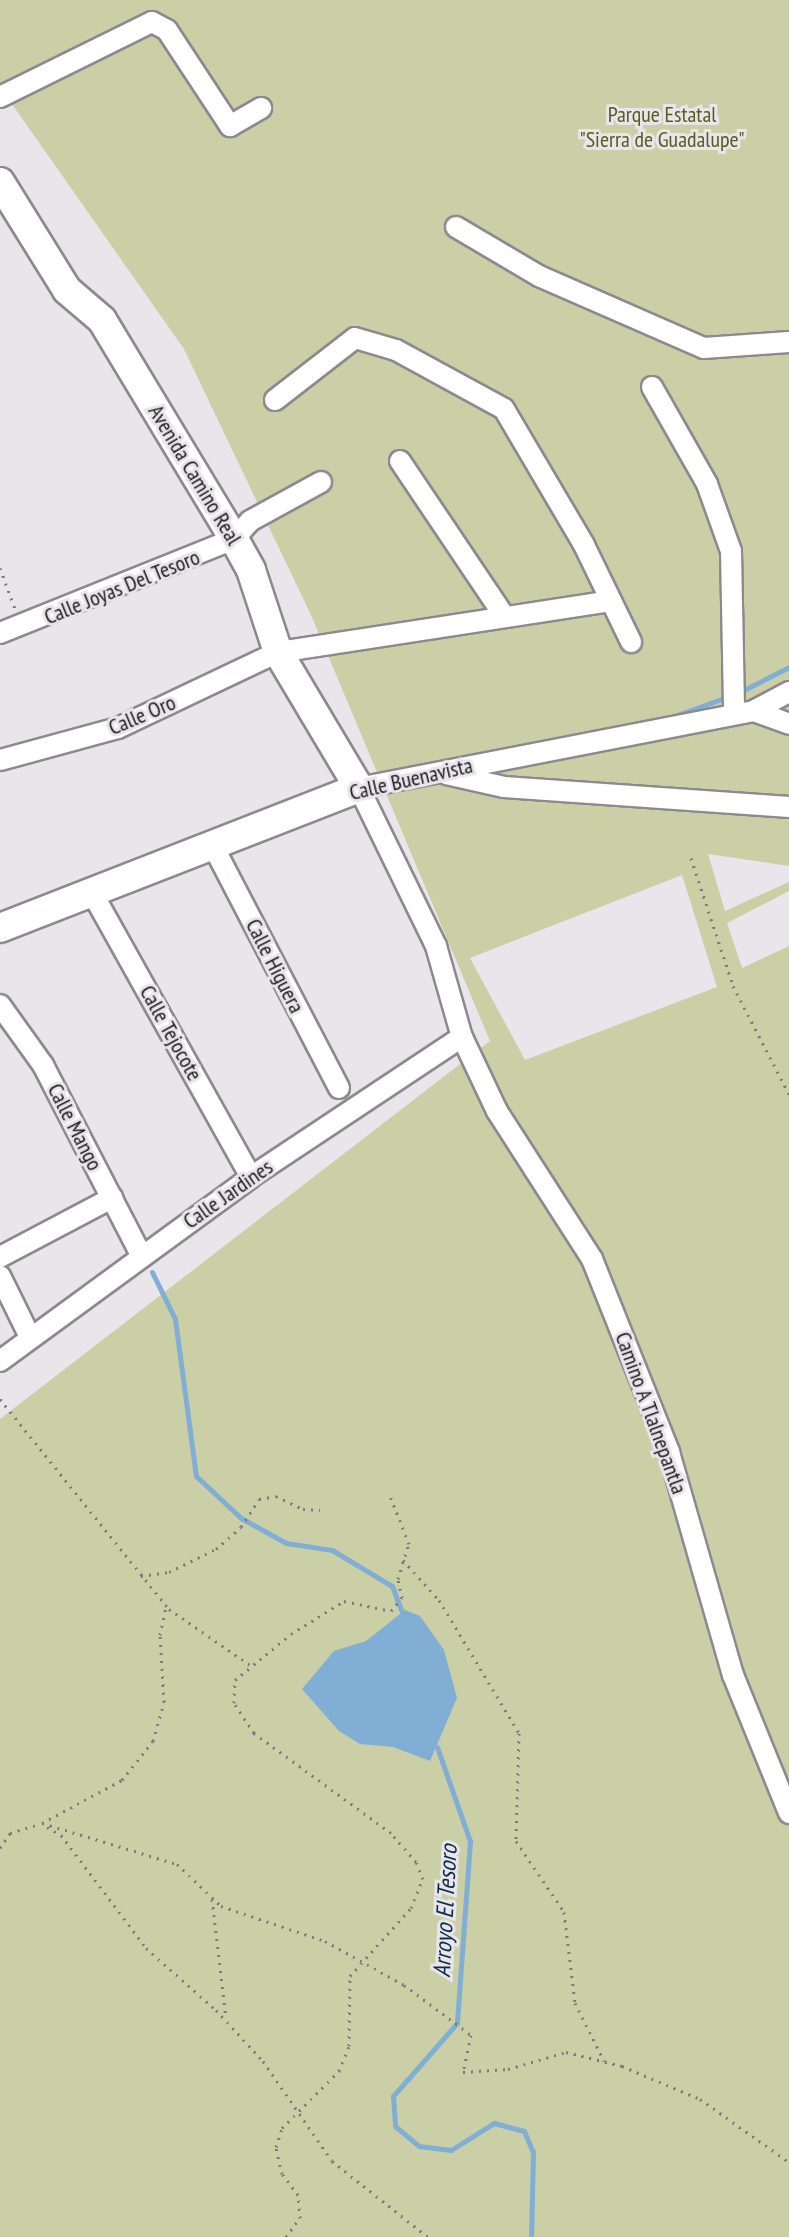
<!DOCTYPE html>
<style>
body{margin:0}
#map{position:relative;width:789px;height:2237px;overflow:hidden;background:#eae4eb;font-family:"PT Sans Narrow",sans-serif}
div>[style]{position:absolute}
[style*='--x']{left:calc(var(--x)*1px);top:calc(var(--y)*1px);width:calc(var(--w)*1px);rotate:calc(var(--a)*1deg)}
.green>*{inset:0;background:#cacfa6}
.water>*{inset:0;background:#81aed5}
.stream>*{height:5px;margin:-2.5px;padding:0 2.5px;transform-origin:2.5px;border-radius:2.5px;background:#81aed5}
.path>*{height:3px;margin-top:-1.5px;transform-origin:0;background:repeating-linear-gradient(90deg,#7e7a7f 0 2px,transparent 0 8px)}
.roads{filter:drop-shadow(2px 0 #8e888f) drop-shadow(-2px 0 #8e888f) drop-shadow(0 2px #8e888f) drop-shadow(0 -2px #8e888f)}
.street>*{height:20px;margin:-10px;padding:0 10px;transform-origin:10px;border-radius:10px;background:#fff}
.secondary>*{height:28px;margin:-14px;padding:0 14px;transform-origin:14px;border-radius:14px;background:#fff}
span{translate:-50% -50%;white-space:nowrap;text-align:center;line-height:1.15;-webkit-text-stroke:6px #eae4eb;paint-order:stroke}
.park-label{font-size:22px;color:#585c1e}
.street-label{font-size:22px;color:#1b191b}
.water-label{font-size:24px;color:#092d47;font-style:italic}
</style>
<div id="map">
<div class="green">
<i style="clip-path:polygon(evenodd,0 0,789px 0,789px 866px,708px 854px,725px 911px,789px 882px,789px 891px,727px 923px,742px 968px,789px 946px,789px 2237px,0 2237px,0 1419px,490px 1041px,311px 615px,184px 349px,0 87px,0 0,682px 875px,717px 987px,525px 1060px,470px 958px,682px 875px)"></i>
</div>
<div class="water">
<i style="clip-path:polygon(405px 1610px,420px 1616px,444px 1650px,457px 1698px,430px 1761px,393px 1747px,360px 1744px,339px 1731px,302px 1689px,334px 1651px,366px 1641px)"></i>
</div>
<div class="stream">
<i style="--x:740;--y:692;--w:55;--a:-27"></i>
<i style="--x:669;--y:718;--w:62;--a:-19.9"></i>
<i style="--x:152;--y:1272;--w:52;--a:63.9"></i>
<i style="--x:175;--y:1319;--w:158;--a:82.4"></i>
<i style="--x:196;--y:1476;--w:62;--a:43"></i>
<i style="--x:241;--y:1518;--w:51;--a:29.1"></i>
<i style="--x:286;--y:1543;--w:47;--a:8.7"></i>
<i style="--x:332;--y:1550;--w:70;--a:31"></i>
<i style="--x:392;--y:1586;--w:31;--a:69"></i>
<i style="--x:437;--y:1747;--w:100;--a:70.7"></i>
<i style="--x:470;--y:1841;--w:182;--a:94.1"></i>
<i style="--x:457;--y:2023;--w:97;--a:131.2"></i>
<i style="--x:393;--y:2096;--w:30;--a:86"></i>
<i style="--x:395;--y:2126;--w:31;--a:40"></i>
<i style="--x:419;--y:2146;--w:32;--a:7"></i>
<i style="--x:451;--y:2150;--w:51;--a:-32.1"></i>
<i style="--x:494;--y:2123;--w:31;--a:15"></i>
<i style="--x:524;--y:2131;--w:23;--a:67"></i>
<i style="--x:533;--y:2152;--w:85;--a:91.3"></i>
</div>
<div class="path">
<i style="--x:0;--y:568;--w:44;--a:69.9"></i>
<i style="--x:691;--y:858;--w:135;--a:71.8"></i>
<i style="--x:733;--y:986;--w:122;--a:62.6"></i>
<i style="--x:0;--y:1399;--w:270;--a:51.2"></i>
<i style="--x:169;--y:1609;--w:98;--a:34.7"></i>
<i style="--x:403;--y:1560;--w:54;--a:48"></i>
<i style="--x:439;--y:1600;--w:155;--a:59"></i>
<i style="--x:519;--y:1733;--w:108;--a:91.6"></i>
<i style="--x:516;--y:1841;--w:86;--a:55.9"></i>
<i style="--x:564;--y:1912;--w:92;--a:83.1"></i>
<i style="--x:575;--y:2003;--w:65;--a:63.4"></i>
<i style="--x:141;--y:1576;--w:28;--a:-8"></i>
<i style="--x:169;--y:1572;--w:52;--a:-26.1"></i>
<i style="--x:216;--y:1549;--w:33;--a:-41"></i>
<i style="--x:241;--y:1527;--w:33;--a:-57"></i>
<i style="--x:259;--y:1499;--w:17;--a:-10"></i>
<i style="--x:276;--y:1496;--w:30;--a:26"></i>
<i style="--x:303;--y:1509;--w:17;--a:3"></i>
<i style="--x:42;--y:1823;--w:141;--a:16.9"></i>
<i style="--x:177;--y:1864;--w:61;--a:43.7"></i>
<i style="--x:221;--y:1906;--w:110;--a:18.6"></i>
<i style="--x:325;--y:1941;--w:90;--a:29.1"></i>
<i style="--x:404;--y:1985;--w:84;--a:36.7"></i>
<i style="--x:471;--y:2035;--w:38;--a:102"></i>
<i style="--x:463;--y:2072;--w:45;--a:-3.8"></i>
<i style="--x:508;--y:2069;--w:60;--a:-16.3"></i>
<i style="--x:566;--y:2052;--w:58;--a:14"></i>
<i style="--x:622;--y:2066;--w:85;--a:22.9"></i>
<i style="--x:700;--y:2099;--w:109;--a:35.3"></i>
<i style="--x:42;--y:1823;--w:91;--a:-28.3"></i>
<i style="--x:122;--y:1780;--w:50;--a:-51.5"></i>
<i style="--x:153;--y:1741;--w:41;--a:-74.2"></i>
<i style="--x:164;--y:1702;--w:67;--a:-93.4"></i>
<i style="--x:160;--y:1635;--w:30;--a:-78"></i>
<i style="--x:47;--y:1827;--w:16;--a:30"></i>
<i style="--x:61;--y:1835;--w:141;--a:53"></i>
<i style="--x:146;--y:1948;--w:94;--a:41.5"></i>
<i style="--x:216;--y:2010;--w:69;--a:47.3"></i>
<i style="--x:263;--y:2061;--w:121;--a:55.4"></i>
<i style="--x:332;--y:2161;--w:122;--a:38.4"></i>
<i style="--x:0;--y:1848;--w:18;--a:-56"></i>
<i style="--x:10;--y:1833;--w:31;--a:-17"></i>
<i style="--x:212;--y:1899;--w:120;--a:83.3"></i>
<i style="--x:286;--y:2237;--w:24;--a:-54"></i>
<i style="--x:300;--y:2218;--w:23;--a:-95"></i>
<i style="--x:298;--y:2195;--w:26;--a:-127"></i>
<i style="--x:282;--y:2174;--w:28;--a:-103"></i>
<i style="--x:276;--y:2147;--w:20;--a:-72"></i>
<i style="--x:282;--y:2128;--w:81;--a:-45"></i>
<i style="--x:339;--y:2071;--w:27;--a:-68"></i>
<i style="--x:349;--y:2046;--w:70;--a:-89.2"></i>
<i style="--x:350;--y:1976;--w:91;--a:-48.1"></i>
<i style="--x:411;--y:1908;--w:31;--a:-68"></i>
<i style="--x:423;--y:1879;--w:18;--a:-112"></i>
<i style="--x:416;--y:1862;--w:38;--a:-131"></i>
<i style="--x:391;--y:1833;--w:170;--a:-143.9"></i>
<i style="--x:254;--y:1733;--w:36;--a:-124"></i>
<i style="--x:234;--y:1703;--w:23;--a:-88"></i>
<i style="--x:235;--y:1680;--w:72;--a:-39.4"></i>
<i style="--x:291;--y:1634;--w:62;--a:-31.9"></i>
<i style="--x:344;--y:1601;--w:48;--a:12"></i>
<i style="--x:391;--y:1611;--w:17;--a:-50"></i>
<i style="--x:402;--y:1598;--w:19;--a:-102"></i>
<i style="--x:398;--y:1579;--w:37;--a:-73"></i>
<i style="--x:409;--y:1544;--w:55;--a:-111.4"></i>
</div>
<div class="roads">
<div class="street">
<i style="--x:0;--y:97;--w:169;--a:-26.3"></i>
<i style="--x:152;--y:22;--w:17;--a:28"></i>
<i style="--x:167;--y:30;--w:115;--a:56.7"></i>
<i style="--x:230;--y:126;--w:36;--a:-30"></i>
<i style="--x:456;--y:227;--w:96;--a:30.6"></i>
<i style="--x:539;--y:276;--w:180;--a:23.6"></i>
<i style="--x:704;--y:348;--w:85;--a:-4"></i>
<i style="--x:652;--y:387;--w:112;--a:60.4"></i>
<i style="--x:707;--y:484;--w:71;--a:70.3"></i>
<i style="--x:731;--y:551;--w:163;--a:88.9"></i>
<i style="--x:275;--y:400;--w:101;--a:-37.8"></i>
<i style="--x:355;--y:338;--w:43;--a:16.3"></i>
<i style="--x:396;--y:350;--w:123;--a:28.6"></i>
<i style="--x:504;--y:409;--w:158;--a:59.5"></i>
<i style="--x:584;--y:545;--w:108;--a:64.1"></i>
<i style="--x:400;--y:461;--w:188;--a:56.1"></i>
<i style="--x:0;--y:633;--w:252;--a:-21.9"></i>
<i style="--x:234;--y:539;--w:24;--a:-48"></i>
<i style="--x:250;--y:521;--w:81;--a:-28.8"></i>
<i style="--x:789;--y:692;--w:40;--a:152"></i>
<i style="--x:754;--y:711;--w:402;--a:169"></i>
<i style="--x:359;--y:788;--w:176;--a:64"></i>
<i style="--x:436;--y:946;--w:95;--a:74.1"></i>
<i style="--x:462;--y:1037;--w:82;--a:64.7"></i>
<i style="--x:497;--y:1111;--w:176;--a:57.3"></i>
<i style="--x:592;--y:1259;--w:208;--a:68.2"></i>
<i style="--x:669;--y:1452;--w:232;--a:74"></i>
<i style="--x:733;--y:1675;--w:149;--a:67.9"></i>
<i style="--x:754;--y:711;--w:37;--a:20"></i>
<i style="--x:0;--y:760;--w:122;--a:-15.2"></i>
<i style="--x:118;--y:728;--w:177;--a:-25.4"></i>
<i style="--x:278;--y:652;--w:336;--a:-8.7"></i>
<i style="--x:446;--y:774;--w:59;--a:12.6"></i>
<i style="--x:504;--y:787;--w:286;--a:4"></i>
<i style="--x:212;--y:844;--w:275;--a:62.5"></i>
<i style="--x:90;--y:889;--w:330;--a:60.8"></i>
<i style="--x:0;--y:1005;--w:74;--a:54.4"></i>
<i style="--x:43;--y:1065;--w:214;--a:62.7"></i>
<i style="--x:0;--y:1257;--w:127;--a:-27.8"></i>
<i style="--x:0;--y:1276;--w:68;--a:63.8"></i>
<i style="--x:0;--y:1361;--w:311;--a:-36.2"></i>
<i style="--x:251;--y:1177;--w:253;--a:-33.6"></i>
</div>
<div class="secondary">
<i style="--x:0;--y:182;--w:127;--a:58.2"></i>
<i style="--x:67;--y:290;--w:46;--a:40.6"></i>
<i style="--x:102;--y:320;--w:256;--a:58.9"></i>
<i style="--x:234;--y:539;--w:35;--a:61"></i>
<i style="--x:251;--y:570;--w:86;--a:71.8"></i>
<i style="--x:278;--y:652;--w:158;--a:59.2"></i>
<i style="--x:359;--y:788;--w:385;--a:158.7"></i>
</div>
</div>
<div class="park-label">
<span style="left:662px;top:127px">Parque Estatal<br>"Sierra de Guadalupe"</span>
</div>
<div class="street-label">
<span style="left:195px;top:475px;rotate:59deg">Avenida Camino Real</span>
<span style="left:122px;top:587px;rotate:-22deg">Calle Joyas Del Tesoro</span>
<span style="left:142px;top:715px;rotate:-23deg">Calle Oro</span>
<span style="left:411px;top:779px;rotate:-13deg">Calle Buenavista</span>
<span style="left:275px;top:966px;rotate:63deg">Calle Higuera</span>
<span style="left:171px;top:1033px;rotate:61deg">Calle Tejocote</span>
<span style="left:75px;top:1127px;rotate:63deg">Calle Mango</span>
<span style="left:228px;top:1194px;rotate:-35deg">Calle Jardines</span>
<span style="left:651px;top:1413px;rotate:70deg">Camino A Tlalnepantla</span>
</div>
<div class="water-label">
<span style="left:445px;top:1911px;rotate:-87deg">Arroyo El Tesoro</span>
</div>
</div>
